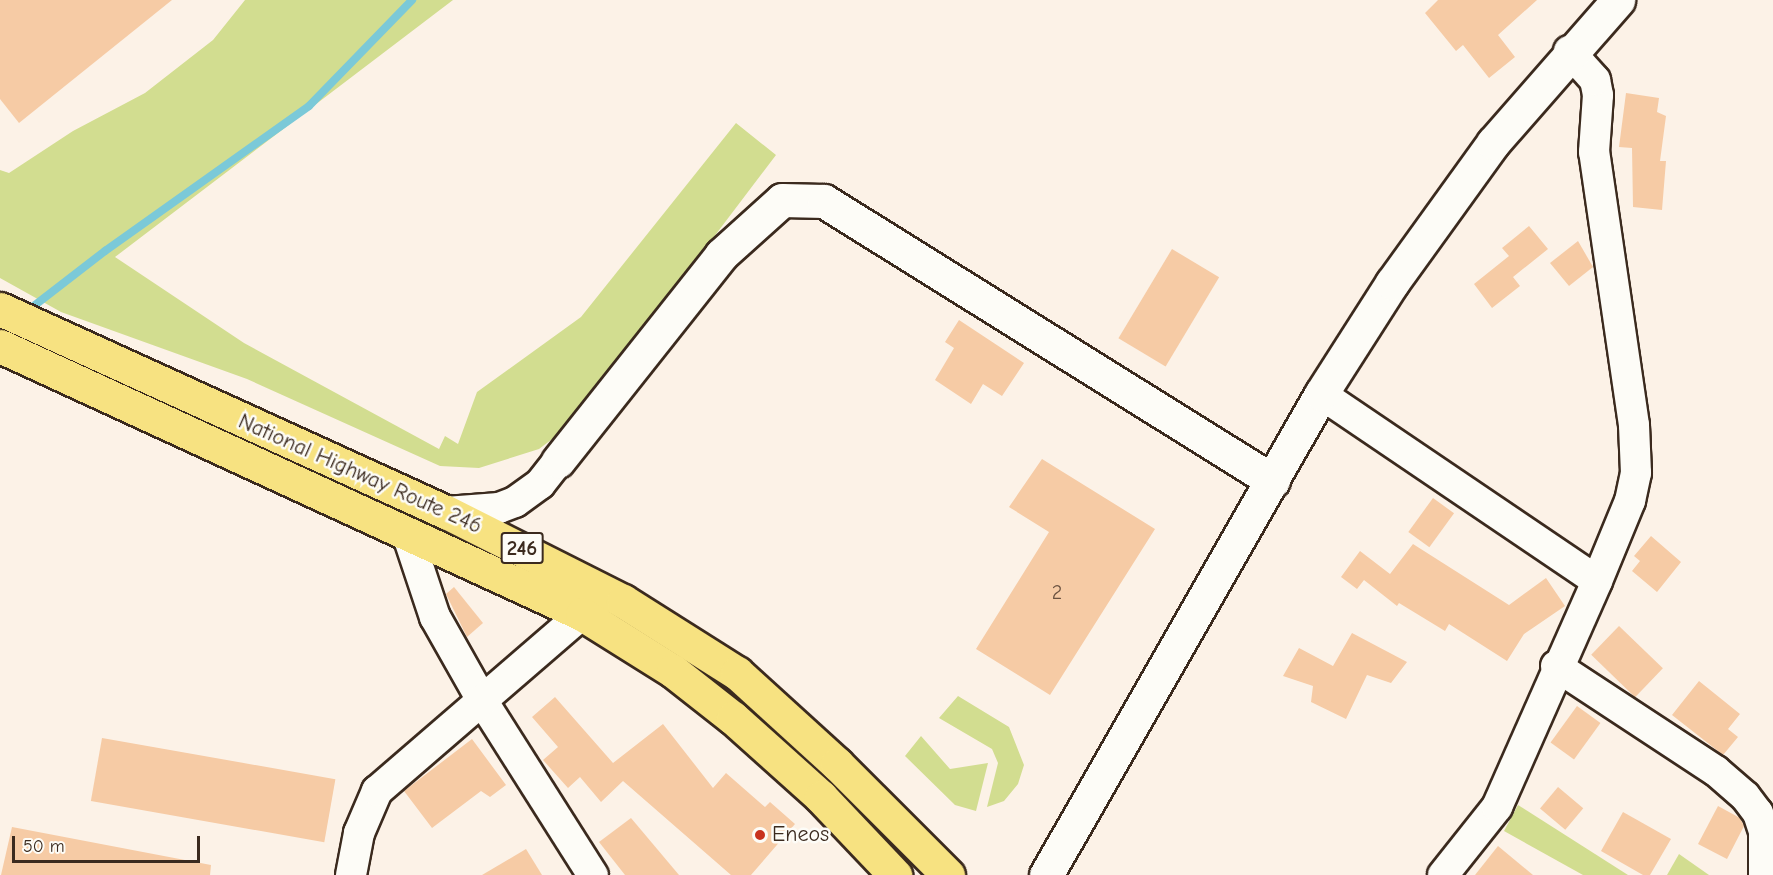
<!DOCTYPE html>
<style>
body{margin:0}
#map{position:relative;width:1773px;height:875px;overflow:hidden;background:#fcf2e7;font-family:"Comic Neue",sans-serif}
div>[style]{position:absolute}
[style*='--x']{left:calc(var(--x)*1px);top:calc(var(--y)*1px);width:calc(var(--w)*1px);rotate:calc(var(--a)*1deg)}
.green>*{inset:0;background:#d2dd90}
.stream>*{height:8px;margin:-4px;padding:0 4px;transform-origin:4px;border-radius:4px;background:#7bc9d8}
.building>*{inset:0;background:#f6cba5;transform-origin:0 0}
.roads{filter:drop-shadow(2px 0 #3b2a1e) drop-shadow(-2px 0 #3b2a1e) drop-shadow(0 2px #3b2a1e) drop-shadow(0 -2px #3b2a1e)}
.minor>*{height:30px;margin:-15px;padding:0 15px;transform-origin:15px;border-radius:15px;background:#fdfcf7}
.tertiary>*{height:33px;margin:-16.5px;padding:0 16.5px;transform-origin:16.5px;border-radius:16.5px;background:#fdfcf7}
.trunk>*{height:33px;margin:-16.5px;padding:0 16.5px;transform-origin:16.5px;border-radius:16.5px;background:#f7e281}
.dots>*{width:16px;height:16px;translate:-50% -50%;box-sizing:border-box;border:3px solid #fdfcf7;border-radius:50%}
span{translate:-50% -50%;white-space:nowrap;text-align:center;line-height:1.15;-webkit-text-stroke:5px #fdfcf7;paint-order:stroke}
.number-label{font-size:20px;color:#6a5240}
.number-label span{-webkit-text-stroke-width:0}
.shield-label span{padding:2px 4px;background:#fdfcf7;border:2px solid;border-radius:4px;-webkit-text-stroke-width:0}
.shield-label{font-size:21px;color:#3b2a1e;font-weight:700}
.street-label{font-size:22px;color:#3b2a1e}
.poi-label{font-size:22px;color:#3b2a1e}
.left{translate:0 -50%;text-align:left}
.scale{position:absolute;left:12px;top:836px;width:188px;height:27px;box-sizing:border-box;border:3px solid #3b2a1e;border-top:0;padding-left:8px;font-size:18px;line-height:21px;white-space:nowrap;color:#3b2a1e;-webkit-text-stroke:4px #fdfcf7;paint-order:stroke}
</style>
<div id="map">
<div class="green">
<i style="clip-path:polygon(245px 0,453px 0,115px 257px,244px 343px,439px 449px,445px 436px,458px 444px,477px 392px,581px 317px,736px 123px,776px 155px,572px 424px,539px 449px,479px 468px,440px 466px,247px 379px,61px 312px,0 278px,0 170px,9px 173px,73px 131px,145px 93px,213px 40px)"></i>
<i style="clip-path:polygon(958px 696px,1009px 727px,1024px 765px,1018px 784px,1004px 801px,987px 807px,998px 763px,992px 749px,939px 718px)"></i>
<i style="clip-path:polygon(921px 736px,950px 769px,988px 763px,976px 811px,955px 805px,905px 756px)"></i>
<i style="clip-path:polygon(1518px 805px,1628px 875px,1583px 875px,1504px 831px)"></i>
<i style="clip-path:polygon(1679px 854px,1709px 875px,1667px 875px)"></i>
</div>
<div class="stream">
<i style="--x:26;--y:312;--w:100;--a:-37.7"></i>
<i style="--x:105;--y:251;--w:250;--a:-35.4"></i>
<i style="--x:309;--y:106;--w:148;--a:-45.8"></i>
</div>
<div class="building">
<i style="clip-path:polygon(0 0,172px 0,19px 123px,0 99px)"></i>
<i style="clip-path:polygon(1438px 0,1537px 0,1498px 35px,1515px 57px,1489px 78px,1463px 45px,1456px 51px,1425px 13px)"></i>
<i style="clip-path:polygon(1626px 93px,1659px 98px,1657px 112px,1666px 116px,1660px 161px,1666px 161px,1662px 210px,1633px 207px,1632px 148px,1619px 147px)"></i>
<i style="clip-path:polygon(1529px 226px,1548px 249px,1513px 277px,1520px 286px,1492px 308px,1474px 284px,1509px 256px,1502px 248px)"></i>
<i style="clip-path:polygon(1578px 241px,1593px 267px,1569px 286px,1550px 263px)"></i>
<i style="left:1172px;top:249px;width:55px;height:104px;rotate:31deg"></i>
<i style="clip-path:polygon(959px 320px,1024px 363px,1002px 396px,983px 384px,971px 404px,935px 380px,954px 348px,945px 342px)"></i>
<i style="clip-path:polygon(1042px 459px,1155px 529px,1050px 695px,976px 649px,1049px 532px,1009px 507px)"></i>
<i style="left:1433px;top:498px;width:26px;height:42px;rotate:36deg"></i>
<i style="clip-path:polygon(1651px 536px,1681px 562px,1657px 592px,1632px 571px,1640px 561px,1634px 556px)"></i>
<i style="clip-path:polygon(1413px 544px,1509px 605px,1546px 578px,1565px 606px,1524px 634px,1507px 661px,1449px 624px,1445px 631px,1399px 603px,1397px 606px,1364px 580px,1357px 589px,1341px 577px,1360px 551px,1390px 574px)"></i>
<i style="clip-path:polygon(454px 587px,483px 623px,467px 637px,446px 594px)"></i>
<i style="left:1619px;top:626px;width:61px;height:40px;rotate:44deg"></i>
<i style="clip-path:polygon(1352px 633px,1407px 662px,1391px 683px,1367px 675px,1346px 719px,1311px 702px,1313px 686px,1283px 676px,1299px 648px,1333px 666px)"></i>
<i style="clip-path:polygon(1699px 681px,1740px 714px,1728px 729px,1738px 737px,1723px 755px,1672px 715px)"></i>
<i style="clip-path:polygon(555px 697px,613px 763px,663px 724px,713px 788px,726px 773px,765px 807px,770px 802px,795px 824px,751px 875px,731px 875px,623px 781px,601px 802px,580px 777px,568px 788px,543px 760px,558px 747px,532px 717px)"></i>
<i style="left:1577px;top:706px;width:29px;height:45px;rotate:36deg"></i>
<i style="left:102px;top:738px;width:237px;height:64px;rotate:10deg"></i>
<i style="clip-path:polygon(472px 739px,506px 785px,490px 797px,481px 791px,432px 828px,404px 791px)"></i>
<i style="left:1558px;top:787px;width:33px;height:28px;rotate:40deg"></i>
<i style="clip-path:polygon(1718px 806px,1740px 818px,1744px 826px,1727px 859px,1698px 844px)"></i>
<i style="clip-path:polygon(1623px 812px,1671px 839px,1650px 875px,1643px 875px,1601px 851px)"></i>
<i style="clip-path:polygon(631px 818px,679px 875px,625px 875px,599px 842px)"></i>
<i style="clip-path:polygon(12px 827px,211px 865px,210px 875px,1px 875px)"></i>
<i style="clip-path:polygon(1498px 846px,1533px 875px,1475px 875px)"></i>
<i style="clip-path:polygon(526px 849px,542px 875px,482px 875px)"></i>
</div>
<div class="roads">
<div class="minor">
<i style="--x:1321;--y:394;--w:333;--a:34.1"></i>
<i style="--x:446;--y:512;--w:53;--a:-4.3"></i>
<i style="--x:499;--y:508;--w:17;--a:-21"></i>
<i style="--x:515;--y:502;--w:31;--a:-36"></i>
<i style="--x:540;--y:484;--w:29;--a:-52"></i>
<i style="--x:407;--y:533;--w:89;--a:71.6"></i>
<i style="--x:435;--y:617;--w:98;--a:60.5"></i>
<i style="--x:483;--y:702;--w:205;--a:57.6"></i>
<i style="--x:1556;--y:666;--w:191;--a:33.3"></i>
<i style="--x:1716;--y:771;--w:38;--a:41"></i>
<i style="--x:1745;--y:796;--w:21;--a:53"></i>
<i style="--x:1758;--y:813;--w:19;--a:72"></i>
<i style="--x:1764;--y:831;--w:44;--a:90"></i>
<i style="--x:351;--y:875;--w:43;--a:-79.2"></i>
<i style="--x:359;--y:833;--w:46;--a:-66.8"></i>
<i style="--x:377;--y:791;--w:271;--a:-40.8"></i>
<i style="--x:1443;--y:875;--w:87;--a:-51.5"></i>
<i style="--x:1497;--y:807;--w:247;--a:-66.1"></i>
<i style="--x:1597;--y:581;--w:87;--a:-67.6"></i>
<i style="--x:1630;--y:501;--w:29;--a:-78"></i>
<i style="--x:1636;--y:473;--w:48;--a:-92.4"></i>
<i style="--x:1634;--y:425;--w:276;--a:-98.3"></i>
<i style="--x:1594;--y:152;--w:57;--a:-86"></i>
<i style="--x:1598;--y:95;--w:15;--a:-101"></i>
<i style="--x:1595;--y:80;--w:39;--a:-132"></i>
</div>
<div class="tertiary">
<i style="--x:558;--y:461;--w:263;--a:-51.6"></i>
<i style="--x:721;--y:255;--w:82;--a:-42"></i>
<i style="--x:782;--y:200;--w:42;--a:1.4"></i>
<i style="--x:824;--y:201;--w:529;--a:31.95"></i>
<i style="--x:1046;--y:875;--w:554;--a:-60.24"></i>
<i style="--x:1321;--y:394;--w:132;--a:-57.4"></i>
<i style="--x:1392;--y:283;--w:173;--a:-54.2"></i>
<i style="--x:1493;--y:143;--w:190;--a:-48.8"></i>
</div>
<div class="trunk">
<i style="--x:0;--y:309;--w:490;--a:24.5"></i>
<i style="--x:446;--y:512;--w:198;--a:26.7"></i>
<i style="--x:623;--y:601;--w:135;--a:32.3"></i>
<i style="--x:737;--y:673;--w:135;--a:42.3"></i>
<i style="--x:837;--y:764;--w:157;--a:45"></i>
<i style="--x:0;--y:346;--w:641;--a:24.73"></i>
<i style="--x:582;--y:614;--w:107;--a:32.1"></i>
<i style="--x:673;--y:671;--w:76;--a:38.1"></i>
<i style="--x:733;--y:718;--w:118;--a:41.9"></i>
<i style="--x:821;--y:797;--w:108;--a:46.5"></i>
</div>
</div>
<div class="dots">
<i style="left:760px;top:835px;background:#c8321e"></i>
</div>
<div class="number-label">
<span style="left:1057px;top:592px">2</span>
</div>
<div class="shield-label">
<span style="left:522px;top:548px">246</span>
</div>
<div class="street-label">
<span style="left:360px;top:474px;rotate:24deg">National Highway Route 246</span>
</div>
<div class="poi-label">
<span class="left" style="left:772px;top:835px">Eneos</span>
</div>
<div class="scale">50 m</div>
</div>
